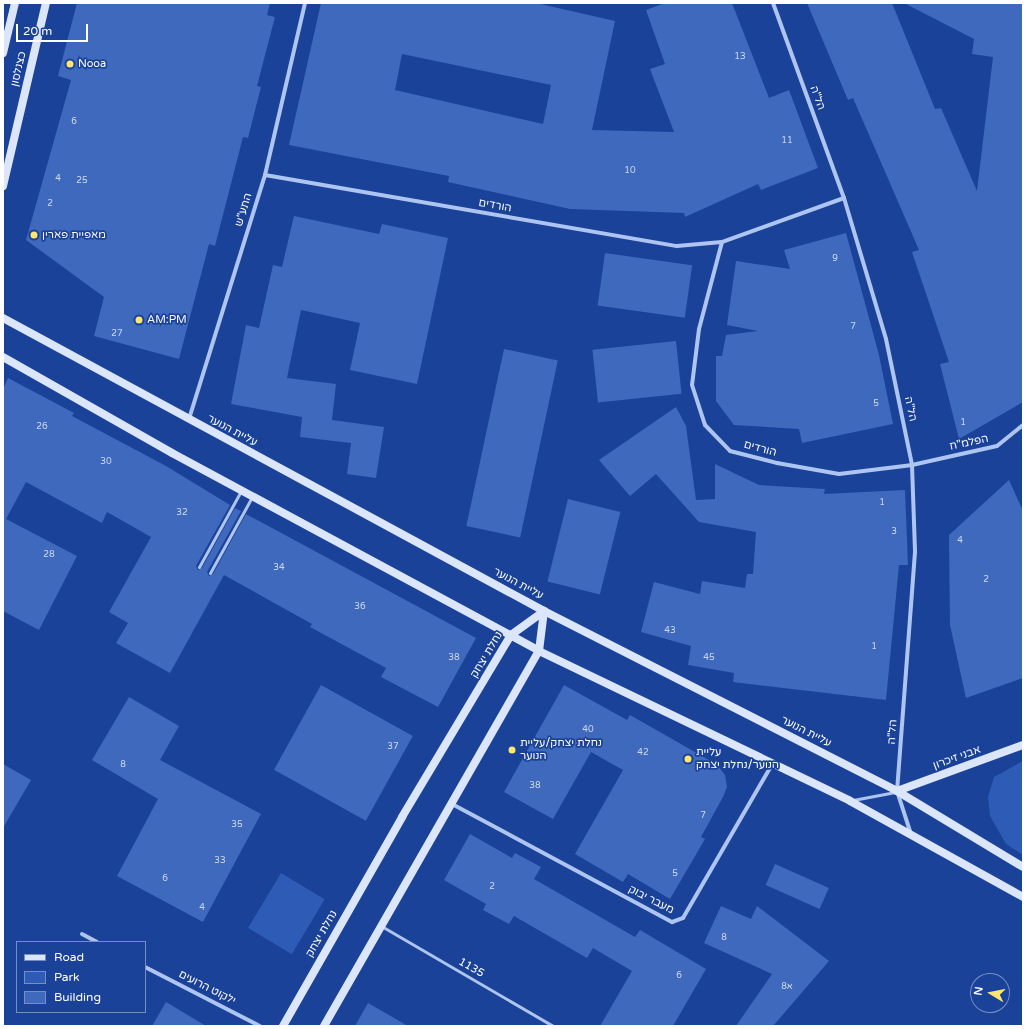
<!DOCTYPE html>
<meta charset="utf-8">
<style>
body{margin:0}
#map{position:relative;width:1026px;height:1029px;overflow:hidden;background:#1a4298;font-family:"Varela Round",Heebo,sans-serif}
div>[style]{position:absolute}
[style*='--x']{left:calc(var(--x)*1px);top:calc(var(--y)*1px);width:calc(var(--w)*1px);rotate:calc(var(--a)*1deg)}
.green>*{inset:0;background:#2d5bb6;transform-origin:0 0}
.building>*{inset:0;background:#3e69bd;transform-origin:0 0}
.lane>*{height:3px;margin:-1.5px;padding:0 1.5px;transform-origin:1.5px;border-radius:1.5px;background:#aec5f1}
.street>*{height:4px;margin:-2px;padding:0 2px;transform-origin:2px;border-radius:2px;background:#aec5f1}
.secondary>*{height:8px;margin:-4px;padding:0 4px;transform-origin:4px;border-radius:4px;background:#dce6fb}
.dots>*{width:11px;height:11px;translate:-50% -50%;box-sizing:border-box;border:2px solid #1a4298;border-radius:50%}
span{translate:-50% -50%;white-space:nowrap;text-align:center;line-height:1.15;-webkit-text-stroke:3.5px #1a4298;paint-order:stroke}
.number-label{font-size:9px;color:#cfdaee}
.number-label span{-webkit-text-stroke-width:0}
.poi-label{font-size:11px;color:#fff}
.left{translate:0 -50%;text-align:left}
.street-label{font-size:11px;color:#fff}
.frame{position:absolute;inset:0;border:4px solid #fff;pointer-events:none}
.legend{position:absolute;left:16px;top:941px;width:130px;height:72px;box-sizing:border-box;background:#1a4298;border:1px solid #768ec1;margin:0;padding:5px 7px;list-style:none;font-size:12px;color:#fff}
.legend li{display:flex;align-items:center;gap:8px;height:20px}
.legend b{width:20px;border:1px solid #768ec1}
.north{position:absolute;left:970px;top:973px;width:40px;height:40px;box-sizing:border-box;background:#1a4298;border:1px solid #768ec1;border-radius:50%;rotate:280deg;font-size:11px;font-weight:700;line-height:16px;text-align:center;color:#fff}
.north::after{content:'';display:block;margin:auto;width:14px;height:18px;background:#ffe66e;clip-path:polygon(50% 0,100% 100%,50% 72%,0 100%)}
.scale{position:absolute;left:16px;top:24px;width:72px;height:18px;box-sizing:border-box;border:2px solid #fff;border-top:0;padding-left:5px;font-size:12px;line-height:14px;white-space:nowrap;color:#fff;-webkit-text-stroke:3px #1a4298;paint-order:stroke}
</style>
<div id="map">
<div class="green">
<i style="clip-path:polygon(1023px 761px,1023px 855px,1006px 844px,990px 816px,988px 797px,994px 777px)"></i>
<i style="left:281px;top:873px;width:51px;height:64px;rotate:31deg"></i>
</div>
<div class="building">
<i style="clip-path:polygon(77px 3px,270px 3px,267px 15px,275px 17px,257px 86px,261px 87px,248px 138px,243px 137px,215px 246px,209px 244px,179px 359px,94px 336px,104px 297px,26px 240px,71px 80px,58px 76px)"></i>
<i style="clip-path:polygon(evenodd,321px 3px,536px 3px,615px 21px,592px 130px,674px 132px,650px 69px,665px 64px,646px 10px,665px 3px,732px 3px,769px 98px,789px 90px,818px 168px,761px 190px,758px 184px,685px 217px,684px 213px,570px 209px,448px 182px,449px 176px,289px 145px,321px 3px,402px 54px,551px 85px,543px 124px,395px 90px,402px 54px)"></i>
<i style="clip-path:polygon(807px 3px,892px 3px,935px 109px,941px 108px,977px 191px,993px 57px,972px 54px,974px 39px,904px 3px,1023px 3px,1023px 402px,959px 439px,940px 364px,949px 362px,912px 252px,919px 250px,853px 98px,848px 100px)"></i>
<i style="clip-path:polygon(294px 216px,379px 234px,382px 224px,448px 238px,417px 384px,350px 370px,360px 323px,301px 310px,287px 378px,336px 384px,332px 420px,384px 427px,376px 478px,347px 474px,351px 443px,300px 437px,302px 417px,231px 404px,246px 325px,259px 328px,273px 265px,282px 267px)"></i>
<i style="clip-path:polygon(846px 233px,879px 355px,893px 424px,802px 443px,799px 429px,734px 425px,716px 401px,716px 356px,722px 356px,726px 335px,758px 331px,727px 325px,736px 261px,790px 269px,784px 250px)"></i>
<i style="left:605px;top:253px;width:88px;height:53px;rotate:8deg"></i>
<i style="left:676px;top:341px;width:53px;height:84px;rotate:84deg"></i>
<i style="left:504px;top:349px;width:55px;height:181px;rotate:12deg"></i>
<i style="clip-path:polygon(8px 378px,74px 413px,72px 416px,166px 466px,230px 505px,196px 566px,198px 570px,202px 568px,235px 508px,241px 511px,207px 572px,209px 576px,213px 574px,246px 514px,476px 638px,438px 707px,381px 677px,386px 668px,310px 627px,312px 624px,224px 575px,170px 673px,116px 643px,128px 623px,109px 612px,151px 537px,107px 512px,102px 523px,26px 482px,6px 519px,77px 556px,39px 630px,3px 611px,3px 389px)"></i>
<i style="clip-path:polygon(676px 407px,686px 426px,696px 500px,715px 499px,715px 464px,759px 485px,825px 489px,824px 494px,905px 490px,908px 565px,899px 565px,886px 700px,733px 682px,734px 673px,688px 665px,691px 646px,641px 632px,654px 582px,700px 594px,702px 581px,745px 588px,747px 574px,753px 574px,756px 532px,699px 522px,656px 474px,630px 496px,599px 460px)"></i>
<i style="clip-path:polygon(1009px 480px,1023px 511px,1023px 678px,966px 698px,950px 625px,949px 535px)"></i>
<i style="left:568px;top:499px;width:54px;height:85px;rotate:14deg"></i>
<i style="left:321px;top:685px;width:105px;height:97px;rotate:29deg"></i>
<i style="clip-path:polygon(564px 685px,627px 720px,630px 715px,709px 760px,718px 766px,725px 775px,727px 787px,723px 797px,701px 837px,705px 839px,670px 899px,628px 874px,623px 882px,575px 854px,623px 770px,591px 752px,553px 819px,504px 792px)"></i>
<i style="clip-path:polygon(129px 697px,179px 726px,160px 760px,261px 814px,203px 922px,117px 876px,158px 799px,92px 760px)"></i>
<i style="clip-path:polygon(3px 764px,31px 780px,3px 828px)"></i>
<i style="clip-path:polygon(470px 834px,512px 858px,515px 853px,541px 867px,534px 879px,635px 937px,640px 930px,706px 969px,673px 1026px,600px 1026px,632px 971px,593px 948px,587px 958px,514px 916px,509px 924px,483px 910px,486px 904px,444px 880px)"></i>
<i style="left:775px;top:864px;width:59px;height:23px;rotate:24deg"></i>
<i style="clip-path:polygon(721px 906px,751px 919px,757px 906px,829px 961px,773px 1026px,736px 1026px,772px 974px,704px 943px)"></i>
<i style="clip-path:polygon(166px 1002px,206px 1026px,152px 1026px)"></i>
<i style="clip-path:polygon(368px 1003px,408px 1026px,355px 1026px)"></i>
</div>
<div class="lane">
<i style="--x:199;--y:567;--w:87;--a:-61.1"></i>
<i style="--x:210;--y:573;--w:87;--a:-61.1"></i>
<i style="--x:853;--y:800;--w:43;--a:-10.8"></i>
<i style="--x:383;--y:927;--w:197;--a:30.2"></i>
</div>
<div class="street">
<i style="--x:773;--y:3;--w:208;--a:70"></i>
<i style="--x:844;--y:198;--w:147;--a:73.4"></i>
<i style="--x:886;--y:339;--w:129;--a:78.3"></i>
<i style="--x:912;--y:465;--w:87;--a:88"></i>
<i style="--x:915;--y:552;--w:240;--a:94.3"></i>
<i style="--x:897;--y:791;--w:45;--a:72"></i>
<i style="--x:265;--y:175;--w:418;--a:9.8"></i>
<i style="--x:677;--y:246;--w:45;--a:-5.1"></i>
<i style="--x:844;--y:198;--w:130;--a:160.2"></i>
<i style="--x:722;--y:242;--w:90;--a:104.8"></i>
<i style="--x:699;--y:329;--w:56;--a:97.1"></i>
<i style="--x:692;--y:385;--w:42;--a:72"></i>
<i style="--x:705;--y:425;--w:36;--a:46"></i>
<i style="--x:730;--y:451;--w:49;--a:14.3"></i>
<i style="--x:777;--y:463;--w:63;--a:10.1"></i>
<i style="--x:839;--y:474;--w:74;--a:-7"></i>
<i style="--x:912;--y:465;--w:87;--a:-12.6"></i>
<i style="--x:997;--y:446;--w:33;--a:-39"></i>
<i style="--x:189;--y:419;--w:256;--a:-72.7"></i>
<i style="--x:265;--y:175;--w:177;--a:-76.9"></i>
<i style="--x:452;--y:804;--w:250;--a:28.2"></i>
<i style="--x:672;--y:922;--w:12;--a:-20"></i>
<i style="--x:683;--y:918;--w:179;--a:-59.9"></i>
<i style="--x:82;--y:934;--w:17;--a:28"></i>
<i style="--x:145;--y:967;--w:129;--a:27.2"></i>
</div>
<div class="secondary">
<i style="--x:3;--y:53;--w:51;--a:-76.5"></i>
<i style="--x:3;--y:186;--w:188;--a:-76.8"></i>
<i style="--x:3;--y:318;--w:615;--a:28.44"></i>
<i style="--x:544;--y:611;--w:396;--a:27"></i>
<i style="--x:897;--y:791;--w:147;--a:31.1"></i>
<i style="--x:3;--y:357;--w:194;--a:29.6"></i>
<i style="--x:172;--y:453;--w:417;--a:28.3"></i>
<i style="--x:539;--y:651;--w:345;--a:25.7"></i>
<i style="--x:850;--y:801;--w:198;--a:29"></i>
<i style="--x:897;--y:791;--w:134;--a:-20.1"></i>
<i style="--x:283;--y:1026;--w:241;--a:-60.3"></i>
<i style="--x:402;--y:817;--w:212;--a:-59.1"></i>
<i style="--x:511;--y:635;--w:41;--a:-36"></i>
<i style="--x:324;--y:1026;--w:432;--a:-60.2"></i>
<i style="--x:539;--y:651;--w:40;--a:-82.9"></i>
</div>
<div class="dots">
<i style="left:70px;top:64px;background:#ffe66e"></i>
<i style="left:34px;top:235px;background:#ffe66e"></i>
<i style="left:139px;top:320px;background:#ffe66e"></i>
<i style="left:512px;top:750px;background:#ffe66e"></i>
<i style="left:688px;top:759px;background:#ffe66e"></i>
</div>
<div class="number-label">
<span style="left:740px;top:57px">13</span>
<span style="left:74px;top:122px">6</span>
<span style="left:787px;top:141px">11</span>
<span style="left:630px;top:171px">10</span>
<span style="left:58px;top:179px">4</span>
<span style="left:82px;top:181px">25</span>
<span style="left:50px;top:204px">2</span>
<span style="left:835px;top:259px">9</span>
<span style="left:853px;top:327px">7</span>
<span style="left:117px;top:334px">27</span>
<span style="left:876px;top:404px">5</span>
<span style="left:963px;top:423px">1</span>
<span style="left:42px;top:427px">26</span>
<span style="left:106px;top:462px">30</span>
<span style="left:882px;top:503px">1</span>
<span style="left:182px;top:513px">32</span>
<span style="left:894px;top:532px">3</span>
<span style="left:960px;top:541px">4</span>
<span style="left:49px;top:555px">28</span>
<span style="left:279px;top:568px">34</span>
<span style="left:986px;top:580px">2</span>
<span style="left:360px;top:607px">36</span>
<span style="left:670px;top:631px">43</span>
<span style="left:874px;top:647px">1</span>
<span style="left:454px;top:658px">38</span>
<span style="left:709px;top:658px">45</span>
<span style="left:588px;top:730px">40</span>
<span style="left:393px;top:747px">37</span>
<span style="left:643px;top:753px">42</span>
<span style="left:123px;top:765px">8</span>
<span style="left:535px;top:786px">38</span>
<span style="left:703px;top:816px">7</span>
<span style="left:237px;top:825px">35</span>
<span style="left:220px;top:861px">33</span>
<span style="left:675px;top:874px">5</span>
<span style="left:165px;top:879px">6</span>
<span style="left:492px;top:887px">2</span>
<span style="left:202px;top:908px">4</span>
<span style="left:724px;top:938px">8</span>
<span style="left:679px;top:976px">6</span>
<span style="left:787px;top:987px">8א</span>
</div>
<div class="poi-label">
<span class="left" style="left:78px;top:64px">Nooa</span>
<span class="left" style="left:42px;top:235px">מאפיית פארין</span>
<span class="left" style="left:147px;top:320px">AM:PM</span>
<span class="left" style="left:520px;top:750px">נחלת יצחק/עליית<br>הנוער</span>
<span class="left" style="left:696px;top:759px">עליית<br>הנוער/נחלת יצחק</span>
</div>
<div class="street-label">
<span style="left:19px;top:69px;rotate:-77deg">כצנלסון</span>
<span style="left:817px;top:98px;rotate:70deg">הל"ה</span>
<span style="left:495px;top:206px;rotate:10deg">הורדים</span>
<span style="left:244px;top:210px;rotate:-73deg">התע"ש</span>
<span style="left:910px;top:409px;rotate:78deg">הל"ה</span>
<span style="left:232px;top:431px;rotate:28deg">עליית הנוער</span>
<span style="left:969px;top:443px;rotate:-12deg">הפלמ"ח</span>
<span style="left:760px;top:449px;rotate:15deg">הורדים</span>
<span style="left:518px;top:584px;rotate:28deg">עליית הנוער</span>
<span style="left:487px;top:655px;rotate:-59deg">נחלת יצחק</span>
<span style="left:806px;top:732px;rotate:27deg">עליית הנוער</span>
<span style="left:893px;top:732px;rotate:-86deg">הל"ה</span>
<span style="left:957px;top:758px;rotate:-20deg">אבני זיכרון</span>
<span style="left:651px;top:900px;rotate:27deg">מעבר יבוק</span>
<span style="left:322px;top:934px;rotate:-60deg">נחלת יצחק</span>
<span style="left:471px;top:968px;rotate:30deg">1135</span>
<span style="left:207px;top:988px;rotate:27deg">ילקוט הרועים</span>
</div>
<div class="frame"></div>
<ul class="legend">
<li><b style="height:5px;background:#dce6fb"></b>Road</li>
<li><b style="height:11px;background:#2d5bb6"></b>Park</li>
<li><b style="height:11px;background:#3e69bd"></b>Building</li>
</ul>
<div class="north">N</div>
<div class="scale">20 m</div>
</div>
